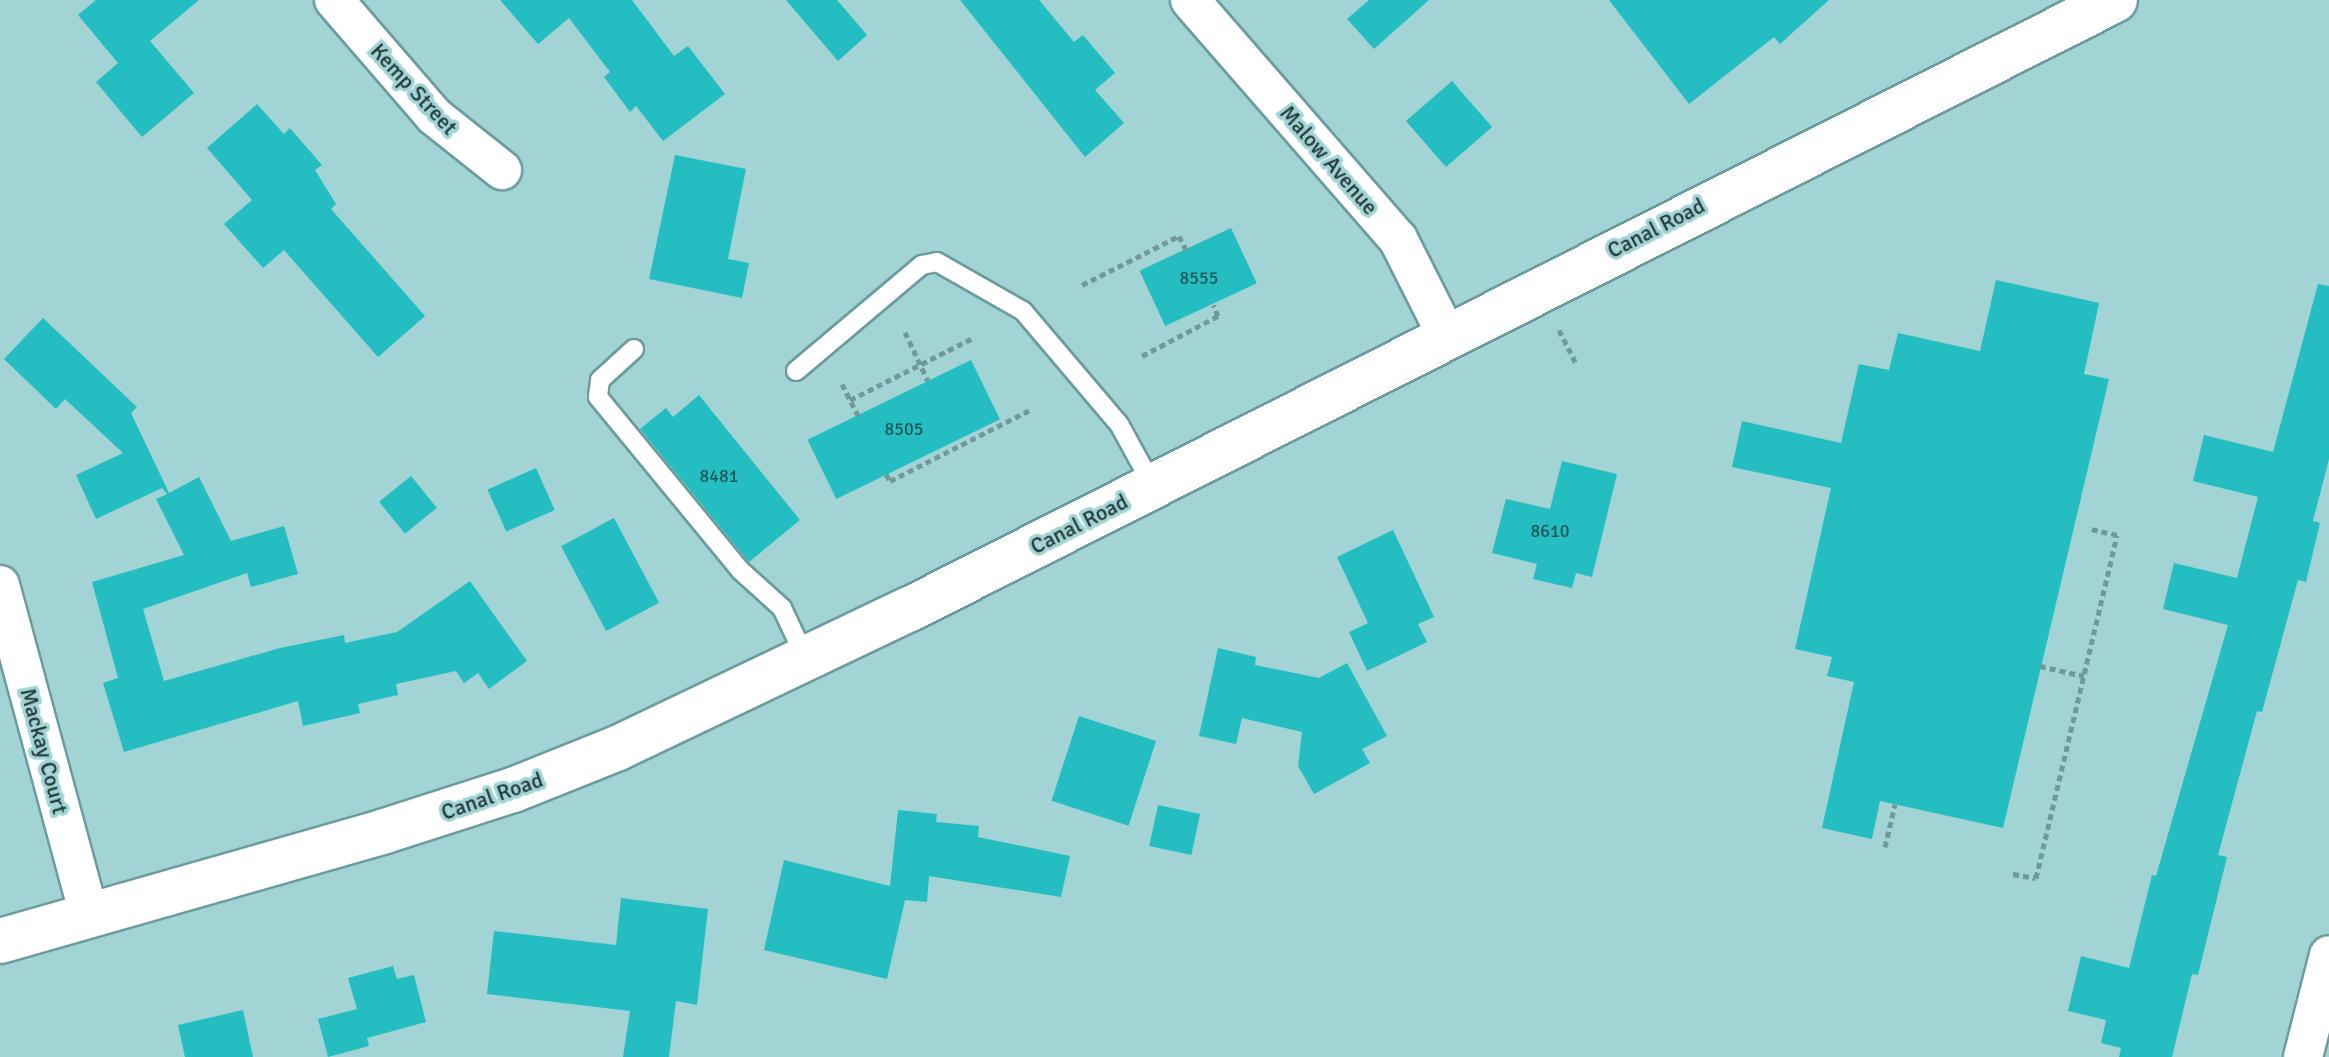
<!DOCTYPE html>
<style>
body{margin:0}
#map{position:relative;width:2329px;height:1057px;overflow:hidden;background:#a2d4d5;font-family:Signika,sans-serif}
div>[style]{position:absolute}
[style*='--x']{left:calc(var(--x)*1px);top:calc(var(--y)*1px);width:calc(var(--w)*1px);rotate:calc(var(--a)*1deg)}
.building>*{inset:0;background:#24bdc1;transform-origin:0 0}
.path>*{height:5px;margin-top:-2.5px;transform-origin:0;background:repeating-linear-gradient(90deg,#729999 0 6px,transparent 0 10px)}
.roads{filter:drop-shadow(2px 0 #6c9c9d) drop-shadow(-2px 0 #6c9c9d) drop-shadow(0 2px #6c9c9d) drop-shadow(0 -2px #6c9c9d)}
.service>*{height:18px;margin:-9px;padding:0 9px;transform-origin:9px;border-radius:9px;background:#fff}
.minor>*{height:38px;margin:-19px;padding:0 19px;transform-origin:19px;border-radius:19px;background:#fff}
.tertiary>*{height:44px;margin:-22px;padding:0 22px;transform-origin:22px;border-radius:22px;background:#fff}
span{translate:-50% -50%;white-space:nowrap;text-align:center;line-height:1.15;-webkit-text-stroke:7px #a2d4d5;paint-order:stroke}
.number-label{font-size:18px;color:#225859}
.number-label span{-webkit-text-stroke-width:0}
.street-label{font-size:22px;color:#213636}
</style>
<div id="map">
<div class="building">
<i style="clip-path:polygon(96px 0,199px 0,150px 41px,194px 93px,142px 137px,96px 82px,118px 63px,78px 15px)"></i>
<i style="clip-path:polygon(500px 0,632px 0,674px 56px,688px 46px,725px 94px,663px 141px,636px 106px,630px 112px,604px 77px,610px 72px,569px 18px,538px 44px)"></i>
<i style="clip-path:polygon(786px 0,837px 0,867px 35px,838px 61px)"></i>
<i style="clip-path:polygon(960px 0,1039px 0,1074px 42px,1083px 35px,1115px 73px,1095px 90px,1124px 123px,1085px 157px)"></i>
<i style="clip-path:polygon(1369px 0,1429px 0,1374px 49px,1347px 19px)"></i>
<i style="clip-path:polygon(1609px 0,1829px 0,1780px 44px,1774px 37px,1689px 104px)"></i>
<i style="left:1452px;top:81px;width:61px;height:61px;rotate:49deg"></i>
<i style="clip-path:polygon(257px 104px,284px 134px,290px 128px,322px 165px,315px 170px,336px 204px,331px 209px,425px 316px,378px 357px,284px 250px,263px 268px,224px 224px,252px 200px,207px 148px)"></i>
<i style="clip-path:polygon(675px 155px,746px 169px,728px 259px,749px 263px,742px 298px,649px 279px)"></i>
<i style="left:1231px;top:228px;width:61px;height:101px;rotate:65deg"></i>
<i style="clip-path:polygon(1996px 280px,2099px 303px,2084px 374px,2109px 379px,2003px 828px,1880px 801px,1872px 839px,1822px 828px,1854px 682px,1827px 676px,1832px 657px,1795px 649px,1831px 488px,1732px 467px,1742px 421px,1841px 443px,1859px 364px,1889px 370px,1898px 333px,1980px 351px)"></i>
<i style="clip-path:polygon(2318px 284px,2329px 286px,2329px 459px,2313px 521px,2320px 523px,2306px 582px,2298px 580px,2262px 712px,2257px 711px,2218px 855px,2227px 857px,2198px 975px,2192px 974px,2172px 1057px,2119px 1057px,2121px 1048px,2101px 1043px,2106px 1020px,2068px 1011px,2081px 956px,2129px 968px,2152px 875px,2156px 876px,2228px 625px,2163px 609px,2174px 563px,2237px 578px,2258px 497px,2193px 481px,2204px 435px,2273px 452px)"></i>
<i style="clip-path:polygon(43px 318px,137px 407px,131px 413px,169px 493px,199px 477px,231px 541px,284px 526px,298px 574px,251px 587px,247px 573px,143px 609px,164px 681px,280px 648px,344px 635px,345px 643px,397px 632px,470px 581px,527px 661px,489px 689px,478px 673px,464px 683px,456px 671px,396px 684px,398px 695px,358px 704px,360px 713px,303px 726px,298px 701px,124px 752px,103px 683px,118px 678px,92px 582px,184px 555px,156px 499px,167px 494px,162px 488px,96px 519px,76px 475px,123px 453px,65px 399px,56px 409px,4px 359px)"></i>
<i style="left:971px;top:360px;width:66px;height:182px;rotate:64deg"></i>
<i style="clip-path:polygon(699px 395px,800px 520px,749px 562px,640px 429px,666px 408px,673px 417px)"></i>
<i style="clip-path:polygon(1562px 461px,1617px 474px,1592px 577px,1576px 573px,1572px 588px,1533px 579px,1537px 564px,1492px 553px,1506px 499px,1550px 509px)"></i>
<i style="left:536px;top:468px;width:46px;height:53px;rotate:66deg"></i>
<i style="left:411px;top:476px;width:41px;height:41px;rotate:51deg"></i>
<i style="left:614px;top:518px;width:96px;height:60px;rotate:62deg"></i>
<i style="clip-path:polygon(1393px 530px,1434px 617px,1418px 624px,1427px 642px,1367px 671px,1349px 632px,1368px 623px,1337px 557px)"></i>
<i style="clip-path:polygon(1218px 648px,1256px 657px,1255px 665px,1319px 678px,1347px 663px,1387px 736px,1362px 749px,1370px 763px,1314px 794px,1298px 766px,1302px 732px,1242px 718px,1236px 744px,1199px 736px)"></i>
<i style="left:1079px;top:716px;width:81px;height:89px;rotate:18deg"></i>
<i style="left:1158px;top:805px;width:43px;height:42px;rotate:12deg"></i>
<i style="clip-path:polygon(898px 810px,937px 814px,936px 822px,979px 826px,978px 837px,1070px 856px,1061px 897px,929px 876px,927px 902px,905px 900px,887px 979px,764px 950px,784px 860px,890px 886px)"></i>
<i style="clip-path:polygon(621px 898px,708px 909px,697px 1005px,676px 1001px,669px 1057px,623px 1057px,630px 1011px,487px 994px,494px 931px,616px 945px)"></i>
<i style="clip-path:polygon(393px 966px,397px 979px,414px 975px,426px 1022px,367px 1038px,369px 1046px,328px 1057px,318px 1019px,357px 1009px,348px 978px)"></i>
<i style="clip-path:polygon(243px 1010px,253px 1057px,185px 1057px,178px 1025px)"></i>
</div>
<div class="path">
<i style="--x:1082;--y:285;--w:109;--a:-26.8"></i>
<i style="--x:1179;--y:236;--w:16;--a:63"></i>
<i style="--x:1559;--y:330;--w:39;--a:63"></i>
<i style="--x:905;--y:332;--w:54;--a:64.9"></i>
<i style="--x:1142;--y:356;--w:86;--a:-27.8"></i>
<i style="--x:1218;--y:316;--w:12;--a:-114"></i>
<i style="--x:842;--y:384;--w:36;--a:63"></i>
<i style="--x:850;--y:400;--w:136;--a:-26.8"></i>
<i style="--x:886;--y:474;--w:8;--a:60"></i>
<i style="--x:890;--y:481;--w:159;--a:-26.9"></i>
<i style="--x:2040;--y:666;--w:45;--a:12.8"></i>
<i style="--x:1885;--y:847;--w:44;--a:-76.9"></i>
<i style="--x:2013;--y:874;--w:23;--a:10"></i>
<i style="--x:2036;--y:878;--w:352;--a:-76.7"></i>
<i style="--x:2117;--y:535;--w:26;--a:-167"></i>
</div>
<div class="roads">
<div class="service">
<i style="--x:634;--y:349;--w:46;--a:137.6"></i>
<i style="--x:600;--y:380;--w:17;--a:97"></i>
<i style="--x:598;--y:397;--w:224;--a:50.6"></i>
<i style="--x:740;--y:570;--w:57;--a:42.1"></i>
<i style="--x:782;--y:608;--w:56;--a:64.8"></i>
<i style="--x:796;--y:371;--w:165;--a:-40.1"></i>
<i style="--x:922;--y:265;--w:15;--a:-11"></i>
<i style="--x:937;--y:262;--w:99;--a:29.7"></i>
<i style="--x:1023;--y:311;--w:148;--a:49.7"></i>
<i style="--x:1119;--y:424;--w:71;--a:61.3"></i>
</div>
<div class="minor">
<i style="--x:334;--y:0;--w:153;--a:49.2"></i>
<i style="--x:434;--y:116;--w:87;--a:38.5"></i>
<i style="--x:1190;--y:0;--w:317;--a:49"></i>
<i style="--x:1398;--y:239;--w:106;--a:63.2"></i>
<i style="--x:0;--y:585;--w:342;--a:74.9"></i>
<i style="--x:2303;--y:1057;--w:105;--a:-75.7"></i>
</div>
<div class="tertiary">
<i style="--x:0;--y:941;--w:397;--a:-15.9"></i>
<i style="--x:382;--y:832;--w:138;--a:-17.8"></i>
<i style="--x:513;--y:790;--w:113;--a:-21.8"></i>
<i style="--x:618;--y:748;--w:323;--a:-25.5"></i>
<i style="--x:910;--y:609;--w:1350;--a:-26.81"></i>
</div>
</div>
<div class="number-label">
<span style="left:1199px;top:278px">8555</span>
<span style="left:904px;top:429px">8505</span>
<span style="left:719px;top:476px">8481</span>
<span style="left:1550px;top:531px">8610</span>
</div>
<div class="street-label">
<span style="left:414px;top:89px;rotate:47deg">Kemp Street</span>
<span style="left:1329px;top:160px;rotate:49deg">Malow Avenue</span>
<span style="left:1656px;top:228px;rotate:-27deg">Canal Road</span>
<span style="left:1079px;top:524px;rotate:-27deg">Canal Road</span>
<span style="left:44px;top:751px;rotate:75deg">Mackay Court</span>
<span style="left:492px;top:796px;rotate:-19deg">Canal Road</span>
</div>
</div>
